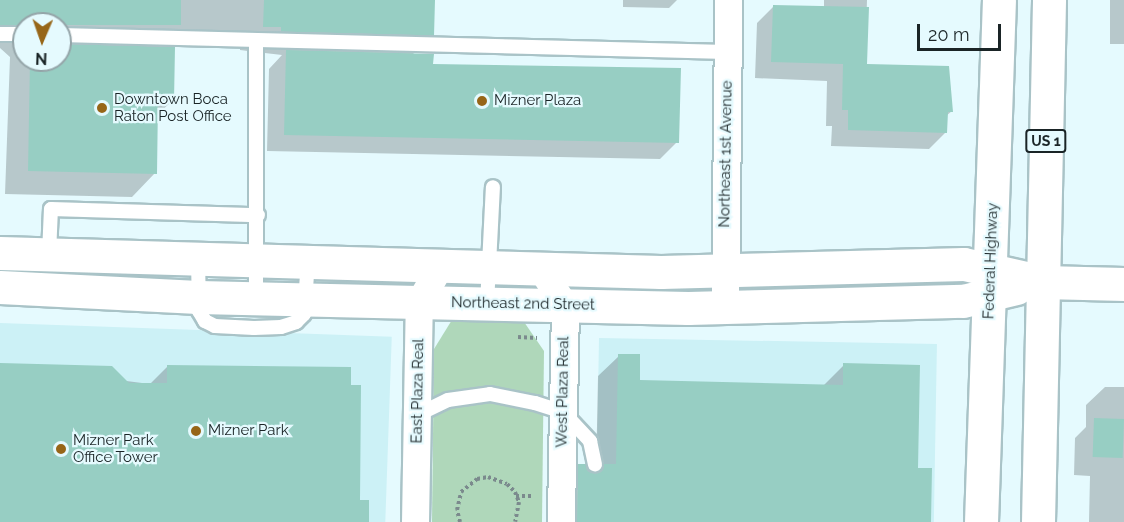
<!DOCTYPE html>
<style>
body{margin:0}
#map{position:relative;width:1124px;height:522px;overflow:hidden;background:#e5fafe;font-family:Raleway,sans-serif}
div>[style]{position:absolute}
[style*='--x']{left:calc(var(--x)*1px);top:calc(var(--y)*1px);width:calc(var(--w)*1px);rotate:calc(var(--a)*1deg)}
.built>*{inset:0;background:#ccf1f6;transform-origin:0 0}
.green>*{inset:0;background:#afd7ba}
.shadow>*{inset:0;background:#0003;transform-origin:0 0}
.building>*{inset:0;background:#97cec3;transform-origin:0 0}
.path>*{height:4px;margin-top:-2px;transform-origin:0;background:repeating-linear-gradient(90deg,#7b8a8d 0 3px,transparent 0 6px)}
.roads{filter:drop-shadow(2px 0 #a9c3c7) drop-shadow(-2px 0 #a9c3c7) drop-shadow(0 2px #a9c3c7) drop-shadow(0 -2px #a9c3c7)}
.service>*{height:14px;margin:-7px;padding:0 7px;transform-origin:7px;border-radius:7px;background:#fff}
.minor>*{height:27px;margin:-13.5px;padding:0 13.5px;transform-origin:13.5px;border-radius:13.5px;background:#fff}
.tertiary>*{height:33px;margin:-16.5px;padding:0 16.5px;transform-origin:16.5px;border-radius:16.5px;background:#fff}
.primary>*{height:33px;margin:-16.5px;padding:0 16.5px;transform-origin:16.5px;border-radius:16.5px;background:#fff}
.dots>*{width:16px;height:16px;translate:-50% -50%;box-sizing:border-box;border:3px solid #e5fafe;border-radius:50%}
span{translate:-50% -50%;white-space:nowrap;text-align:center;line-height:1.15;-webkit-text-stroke:4.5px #e5fafe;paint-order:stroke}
.shield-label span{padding:2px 4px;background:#e5fafe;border:2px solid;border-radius:4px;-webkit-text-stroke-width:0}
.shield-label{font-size:14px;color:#1a2426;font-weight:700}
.poi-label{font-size:15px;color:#1a2426}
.left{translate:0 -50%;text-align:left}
.street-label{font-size:15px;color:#1a2426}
.north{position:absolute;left:12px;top:12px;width:60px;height:60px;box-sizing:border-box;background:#e5fafe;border:2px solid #94a4a8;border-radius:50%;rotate:182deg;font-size:16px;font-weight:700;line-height:24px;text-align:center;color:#1a2426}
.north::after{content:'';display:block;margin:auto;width:21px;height:27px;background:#976618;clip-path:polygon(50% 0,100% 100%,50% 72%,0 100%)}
.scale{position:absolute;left:917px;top:24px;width:84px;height:27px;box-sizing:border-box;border:3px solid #1a2426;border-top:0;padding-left:8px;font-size:18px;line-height:21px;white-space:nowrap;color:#1a2426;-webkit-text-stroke:4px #e5fafe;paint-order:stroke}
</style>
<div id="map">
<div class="built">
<i style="left:0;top:323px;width:392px;height:199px;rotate:2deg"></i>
<i style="left:599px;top:338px;width:338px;height:184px;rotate:1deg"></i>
</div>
<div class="green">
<i style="clip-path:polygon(455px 315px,522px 319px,544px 351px,542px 522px,432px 522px,434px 349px)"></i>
</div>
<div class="shadow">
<i style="clip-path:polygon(evenodd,0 0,433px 0,433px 35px,413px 54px,432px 65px,677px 142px,660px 159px,267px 151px,269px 69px,282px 55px,240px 50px,240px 40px,168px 38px,158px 48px,173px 100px,156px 116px,155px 173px,132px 197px,5px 194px,10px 57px,0 48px,0 0,24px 24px,60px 24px,60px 60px,24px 60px,24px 24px)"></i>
<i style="clip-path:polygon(623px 0,677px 0,669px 8px,623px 7px)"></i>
<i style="clip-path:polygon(824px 0,867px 0,865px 66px,952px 111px,946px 116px,946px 132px,929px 149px,831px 146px,832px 126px,826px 126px,827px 81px,755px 78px,757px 23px,774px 6px,824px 8px)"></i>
<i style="left:1110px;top:0;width:14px;height:44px"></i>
<i style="clip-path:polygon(619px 356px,638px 382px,823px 386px,844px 365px,916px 469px,929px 522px,557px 522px,558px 487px,579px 466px,596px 474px,598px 376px)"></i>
<i style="clip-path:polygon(0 365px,150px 384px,168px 366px,358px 501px,367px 522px,0 522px)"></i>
<i style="clip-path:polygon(1105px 387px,1124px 387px,1124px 522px,1089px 522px,1090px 476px,1074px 475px,1075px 438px,1086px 427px,1086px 405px)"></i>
</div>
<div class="building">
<i style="left:0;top:0;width:181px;height:25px"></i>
<i style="clip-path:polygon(264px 0,435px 0,434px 36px,281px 32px,281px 27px,263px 27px)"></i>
<i style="clip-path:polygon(773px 5px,869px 7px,867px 64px,949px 66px,953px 112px,948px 112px,947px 133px,848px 130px,848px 110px,842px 110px,843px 64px,771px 62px)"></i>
<i style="clip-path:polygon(60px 44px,175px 47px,174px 101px,158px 100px,157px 174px,28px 171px,30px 60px,60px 60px)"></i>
<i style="clip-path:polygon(286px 50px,434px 54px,433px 64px,681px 68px,679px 143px,284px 135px)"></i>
<i style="clip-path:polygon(618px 354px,640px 354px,640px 380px,843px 385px,843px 363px,920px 365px,918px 468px,932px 468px,931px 522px,577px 522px,578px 464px,586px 464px,596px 473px,604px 464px,616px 464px)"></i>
<i style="clip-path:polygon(0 363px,112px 366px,129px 383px,167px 383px,167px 365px,351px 367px,351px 385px,361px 385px,360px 500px,369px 500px,369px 522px,0 522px)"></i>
<i style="left:1094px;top:418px;width:30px;height:39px;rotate:2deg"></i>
</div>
<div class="path">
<i style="--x:518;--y:337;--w:19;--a:3"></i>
<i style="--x:516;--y:496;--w:18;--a:0"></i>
<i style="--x:460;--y:522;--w:12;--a:-104"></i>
<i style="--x:457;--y:510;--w:18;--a:-77"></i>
<i style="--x:461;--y:492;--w:21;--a:-39"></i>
<i style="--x:477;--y:479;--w:11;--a:-10"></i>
<i style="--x:488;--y:477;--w:20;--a:20"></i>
<i style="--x:507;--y:484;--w:11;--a:45"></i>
<i style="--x:515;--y:492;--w:11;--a:68"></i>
<i style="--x:519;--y:502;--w:20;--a:101"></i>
</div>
<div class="roads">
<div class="service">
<i style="--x:0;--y:34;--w:24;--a:0"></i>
<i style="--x:60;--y:35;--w:667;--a:1.46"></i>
<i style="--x:256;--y:40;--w:258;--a:90"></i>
<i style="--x:49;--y:254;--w:45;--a:-87.5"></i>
<i style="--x:51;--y:209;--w:207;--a:1.7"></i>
<i style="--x:198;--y:259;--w:52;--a:88.9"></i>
<i style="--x:199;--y:311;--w:12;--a:59"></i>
<i style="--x:205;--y:321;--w:11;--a:27"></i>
<i style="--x:215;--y:326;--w:39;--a:3"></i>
<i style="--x:254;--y:328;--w:27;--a:-2"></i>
<i style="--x:281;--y:327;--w:16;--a:-18"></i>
<i style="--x:296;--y:322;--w:11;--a:-45"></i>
<i style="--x:304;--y:314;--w:52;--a:-85.6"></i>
<i style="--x:487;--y:304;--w:117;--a:-87.1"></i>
<i style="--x:417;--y:415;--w:34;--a:-26"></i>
<i style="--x:448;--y:400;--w:42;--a:-8.1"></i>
<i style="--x:490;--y:394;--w:46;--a:11.3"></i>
<i style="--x:535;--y:403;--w:29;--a:18"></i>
<i style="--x:563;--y:412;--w:40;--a:47"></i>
<i style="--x:590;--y:441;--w:24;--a:78"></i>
</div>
<div class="minor">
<i style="--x:541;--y:269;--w:44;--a:57"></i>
<i style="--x:565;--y:306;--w:216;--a:91.1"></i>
<i style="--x:725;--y:307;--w:307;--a:-89.4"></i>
<i style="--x:415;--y:522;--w:220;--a:-89"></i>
<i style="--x:419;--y:302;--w:42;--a:-59.7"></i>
</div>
<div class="tertiary">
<i style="--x:0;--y:253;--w:661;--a:1.65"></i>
<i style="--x:661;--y:272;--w:303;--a:-1.5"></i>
<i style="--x:964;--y:264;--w:81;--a:12.8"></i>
<i style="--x:1043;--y:282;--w:81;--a:1.4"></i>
<i style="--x:0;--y:287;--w:198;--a:2.9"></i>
<i style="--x:198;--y:297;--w:490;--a:1.3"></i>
<i style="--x:688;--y:308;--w:275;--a:-1.5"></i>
<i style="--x:963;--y:301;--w:55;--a:-13.8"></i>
</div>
<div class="primary">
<i style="--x:981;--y:522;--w:522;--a:-88.03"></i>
<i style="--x:1038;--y:522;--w:522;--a:-88.79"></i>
</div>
</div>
<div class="dots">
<i style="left:482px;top:101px;background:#976618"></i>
<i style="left:102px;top:108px;background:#976618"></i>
<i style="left:196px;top:431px;background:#976618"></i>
<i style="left:61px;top:449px;background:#976618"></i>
</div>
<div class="shield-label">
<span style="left:1046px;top:141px">US 1</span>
</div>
<div class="poi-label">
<span class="left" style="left:114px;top:108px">Downtown Boca<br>Raton Post Office</span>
<span class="left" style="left:494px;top:101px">Mizner Plaza</span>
<span class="left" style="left:208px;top:431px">Mizner Park</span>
<span class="left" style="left:73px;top:449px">Mizner Park<br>Office Tower</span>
</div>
<div class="street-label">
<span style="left:726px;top:154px;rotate:-89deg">Northeast 1st Avenue</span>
<span style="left:991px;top:261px;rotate:-88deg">Federal Highway</span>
<span style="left:523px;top:304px;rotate:1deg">Northeast 2nd Street</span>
<span style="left:418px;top:391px;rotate:-89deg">East Plaza Real</span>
<span style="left:563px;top:392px;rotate:-89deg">West Plaza Real</span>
</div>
<div class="north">N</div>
<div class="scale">20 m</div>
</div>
